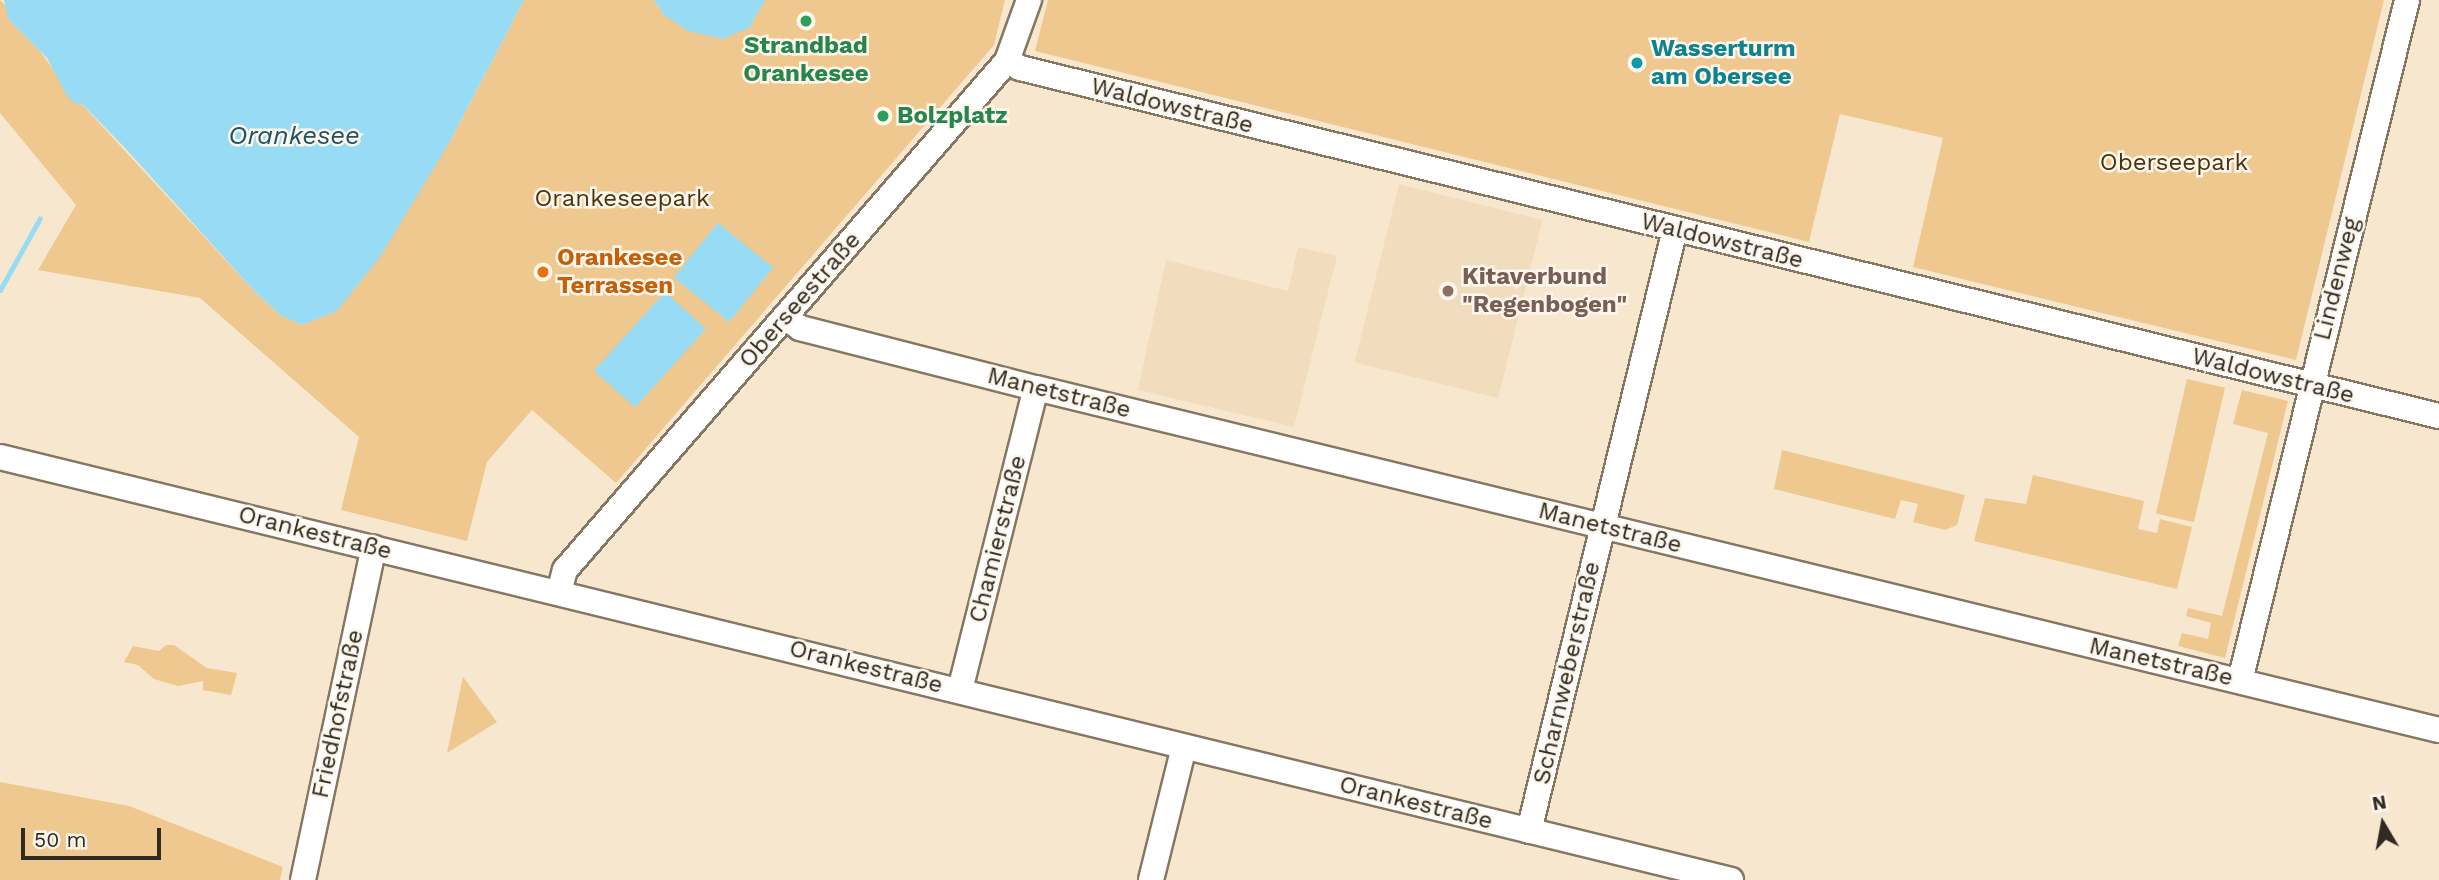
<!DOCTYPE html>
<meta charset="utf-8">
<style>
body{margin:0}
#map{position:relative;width:2439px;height:880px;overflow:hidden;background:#f8e7cf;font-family:"Work Sans",sans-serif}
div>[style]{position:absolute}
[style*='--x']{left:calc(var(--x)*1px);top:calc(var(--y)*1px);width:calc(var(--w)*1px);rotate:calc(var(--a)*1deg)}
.built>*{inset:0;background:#f1dcbe;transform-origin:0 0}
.green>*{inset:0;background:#eec88f;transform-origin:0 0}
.water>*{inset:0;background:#98dbf4;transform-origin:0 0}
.stream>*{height:5px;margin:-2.5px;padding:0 2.5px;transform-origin:2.5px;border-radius:2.5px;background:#98dbf4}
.roads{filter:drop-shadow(2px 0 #867762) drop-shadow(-2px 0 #867762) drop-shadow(0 2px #867762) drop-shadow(0 -2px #867762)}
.minor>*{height:24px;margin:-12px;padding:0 12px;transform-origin:12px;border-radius:12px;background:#fff}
.dots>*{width:19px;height:19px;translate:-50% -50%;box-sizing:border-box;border:4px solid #fdf6ec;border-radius:50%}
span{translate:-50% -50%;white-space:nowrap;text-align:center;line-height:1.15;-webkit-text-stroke:5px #fdf6ec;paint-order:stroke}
.leisure-label{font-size:24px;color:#27864d;font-weight:700}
.left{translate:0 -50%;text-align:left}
.culture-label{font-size:24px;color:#0d838f;font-weight:700}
.street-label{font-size:24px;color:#312a21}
.park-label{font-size:24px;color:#4b340c}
.food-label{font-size:24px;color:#c56008;font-weight:700}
.education-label{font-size:24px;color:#785e54;font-weight:700}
.water-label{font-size:26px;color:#1d5364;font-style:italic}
.north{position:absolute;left:2348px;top:789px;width:70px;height:70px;-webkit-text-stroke:5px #fdf6ec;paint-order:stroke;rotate:350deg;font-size:19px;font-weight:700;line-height:28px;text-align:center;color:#312a21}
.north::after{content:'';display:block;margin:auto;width:24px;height:32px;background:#312a21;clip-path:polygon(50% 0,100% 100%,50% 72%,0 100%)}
.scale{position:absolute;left:21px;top:828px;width:140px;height:32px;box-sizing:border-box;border:4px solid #312a21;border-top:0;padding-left:9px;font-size:21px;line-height:24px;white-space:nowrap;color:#312a21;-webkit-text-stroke:5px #fdf6ec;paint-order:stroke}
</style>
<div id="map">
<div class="built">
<i style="left:1399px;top:184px;width:148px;height:184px;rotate:14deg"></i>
<i style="clip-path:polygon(1298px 247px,1337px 256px,1294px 427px,1138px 390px,1166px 260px,1288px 291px)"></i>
</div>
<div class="green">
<i style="clip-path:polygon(0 0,9px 9px,15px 26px,29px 36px,66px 87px,257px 294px,280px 315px,302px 325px,337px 311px,449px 143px,524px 0,654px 0,664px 15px,749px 28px,762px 5px,759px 0,1005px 0,994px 45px,616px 483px,532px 410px,487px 462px,467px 541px,341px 510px,359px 437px,200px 298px,38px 270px,76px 205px,0 113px)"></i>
<i style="clip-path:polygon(1048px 0,2384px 0,2296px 360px,1913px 267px,1943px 138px,1840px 114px,1809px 242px,1035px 51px)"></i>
<i style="left:2187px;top:379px;width:39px;height:138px;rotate:13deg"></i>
<i style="clip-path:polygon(2242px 390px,2288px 401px,2225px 658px,2178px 646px,2182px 633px,2208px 639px,2211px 623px,2186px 616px,2188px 608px,2222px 616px,2268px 433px,2233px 424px)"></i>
<i style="clip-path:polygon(1782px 450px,1965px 495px,1957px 525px,1945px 530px,1913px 522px,1918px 504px,1901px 500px,1895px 519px,1774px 489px)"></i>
<i style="clip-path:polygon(2033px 475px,2144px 501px,2138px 529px,2157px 533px,2160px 519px,2192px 527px,2177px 589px,1974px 541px,1985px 498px,2026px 504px)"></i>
<i style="clip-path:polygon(166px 645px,174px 645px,207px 668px,237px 673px,231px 695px,203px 690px,203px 681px,178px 686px,154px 679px,138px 665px,124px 662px,133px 646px,159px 651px)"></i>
<i style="clip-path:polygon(463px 677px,497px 722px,447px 753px,453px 724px)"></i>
<i style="clip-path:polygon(0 782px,129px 806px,283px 867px,280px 880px,0 880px)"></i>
</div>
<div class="water">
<i style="clip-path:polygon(4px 0,524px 0,449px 143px,380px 257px,337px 311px,302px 325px,280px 315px,257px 294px,125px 148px,81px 103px,77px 105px,67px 96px,47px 58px,8px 19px)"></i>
<i style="clip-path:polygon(654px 0,765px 0,749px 28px,723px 39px,688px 31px,664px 15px)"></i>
<i style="left:718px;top:223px;width:71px;height:70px;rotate:39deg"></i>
<i style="left:665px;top:292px;width:55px;height:106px;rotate:42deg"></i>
</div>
<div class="stream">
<i style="--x:0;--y:290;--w:82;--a:-60.9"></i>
</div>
<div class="roads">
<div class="minor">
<i style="--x:1007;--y:61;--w:15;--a:28"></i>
<i style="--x:1020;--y:68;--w:1461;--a:13.78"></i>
<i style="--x:785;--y:317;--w:19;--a:36"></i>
<i style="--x:800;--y:328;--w:244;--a:14.3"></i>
<i style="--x:1036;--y:388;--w:1444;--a:13.7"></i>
<i style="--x:0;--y:457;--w:1782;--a:13.73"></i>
<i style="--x:559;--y:592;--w:23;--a:-75"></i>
<i style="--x:565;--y:570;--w:674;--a:-49.03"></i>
<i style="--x:1007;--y:61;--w:65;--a:-70.2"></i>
<i style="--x:2240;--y:681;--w:701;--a:-76.22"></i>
<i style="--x:960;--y:690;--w:311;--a:-75.9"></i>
<i style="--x:1529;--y:831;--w:619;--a:-76.37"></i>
<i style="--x:303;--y:880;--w:340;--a:-78"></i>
<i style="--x:1151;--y:880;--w:137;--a:-76.1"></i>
</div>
</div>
<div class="dots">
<i style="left:806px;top:21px;background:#2e9e5b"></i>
<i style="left:1637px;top:63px;background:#0f9aa8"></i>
<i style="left:883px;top:116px;background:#2e9e5b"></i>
<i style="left:543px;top:272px;background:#e8710a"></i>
<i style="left:1448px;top:291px;background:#8d6e63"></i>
</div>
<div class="leisure-label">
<span style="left:806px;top:60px">Strandbad<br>Orankesee</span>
<span class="left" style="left:897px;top:116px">Bolzplatz</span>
</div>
<div class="culture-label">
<span class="left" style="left:1651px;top:63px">Wasserturm<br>am Obersee</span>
</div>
<div class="street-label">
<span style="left:1172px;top:106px;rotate:14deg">Waldowstraße</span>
<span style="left:1722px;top:241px;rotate:14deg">Waldowstraße</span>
<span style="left:2337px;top:279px;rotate:-76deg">Lindenweg</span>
<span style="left:800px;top:300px;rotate:-49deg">Oberseestraße</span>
<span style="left:2273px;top:376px;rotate:14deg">Waldowstraße</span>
<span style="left:1059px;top:393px;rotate:14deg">Manetstraße</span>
<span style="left:1610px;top:528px;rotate:14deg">Manetstraße</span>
<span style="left:315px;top:533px;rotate:14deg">Orankestraße</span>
<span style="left:998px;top:539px;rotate:-76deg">Chamierstraße</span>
<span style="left:2161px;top:662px;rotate:13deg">Manetstraße</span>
<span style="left:866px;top:667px;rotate:14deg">Orankestraße</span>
<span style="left:1567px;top:673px;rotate:-77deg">Scharnweberstraße</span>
<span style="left:338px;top:714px;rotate:-78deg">Friedhofstraße</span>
<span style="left:1416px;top:803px;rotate:14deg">Orankestraße</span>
</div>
<div class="park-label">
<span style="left:2174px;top:163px">Oberseepark</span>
<span style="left:622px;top:199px">Orankeseepark</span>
</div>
<div class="food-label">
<span class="left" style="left:557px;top:272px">Orankesee<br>Terrassen</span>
</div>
<div class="education-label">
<span class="left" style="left:1462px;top:291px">Kitaverbund<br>"Regenbogen"</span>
</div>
<div class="water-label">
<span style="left:294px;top:136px">Orankesee</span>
</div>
<div class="north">N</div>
<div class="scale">50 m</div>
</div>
